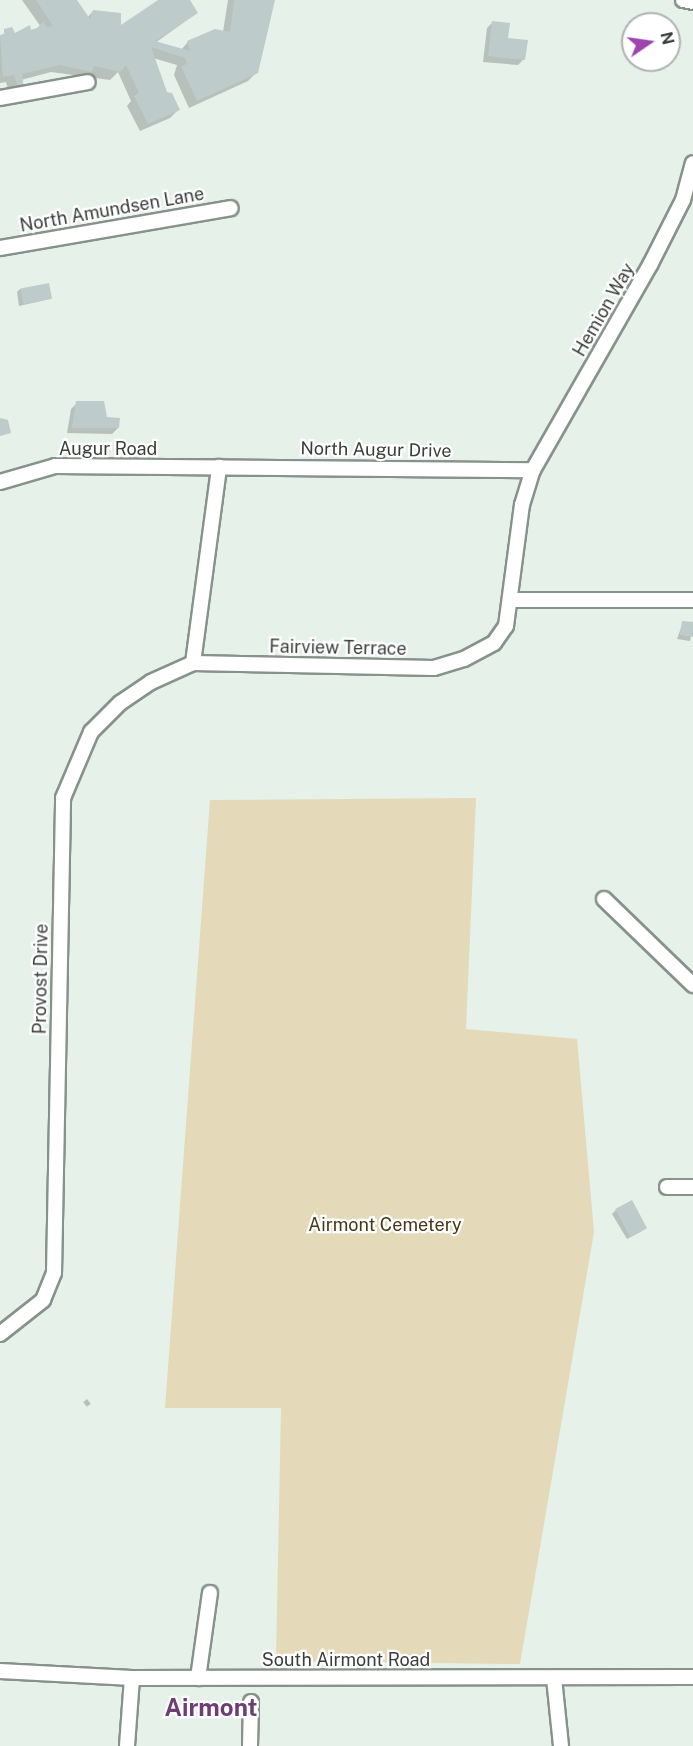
<!DOCTYPE html>
<style>
body{margin:0}
#map{position:relative;width:693px;height:1746px;overflow:hidden;background:#e5f1e9;font-family:"Public Sans",sans-serif}
div>[style]{position:absolute}
[style*='--x']{left:calc(var(--x)*1px);top:calc(var(--y)*1px);width:calc(var(--w)*1px);rotate:calc(var(--a)*1deg)}
.green>*{inset:0;background:#e4d9b9}
.shadow>*{inset:0;background:#0003;transform-origin:0 0}
.building>*{inset:0;background:#bdccca;transform-origin:0 0}
.roads{filter:drop-shadow(2px 0 #87928b) drop-shadow(-2px 0 #87928b) drop-shadow(0 2px #87928b) drop-shadow(0 -2px #87928b)}
.minor>*{height:14px;margin:-7px;padding:0 7px;transform-origin:7px;border-radius:7px;background:#fff}
span{translate:-50% -50%;white-space:nowrap;text-align:center;line-height:1.15;-webkit-text-stroke:4.5px #fff;paint-order:stroke}
.street-label{font-size:18px;color:#393e3b}
.park-label{font-size:18px;color:#453814}
.district-label{font-size:24px;color:#6c3e73;font-weight:700}
.north{position:absolute;left:621px;top:12px;width:60px;height:60px;box-sizing:border-box;background:#fff;border:2px solid #b0b2b1;border-radius:50%;rotate:77deg;font-size:16px;font-weight:700;line-height:24px;text-align:center;color:#393e3b}
.north::after{content:'';display:block;margin:auto;width:21px;height:27px;background:#9f44af;clip-path:polygon(50% 0,100% 100%,50% 72%,0 100%)}
</style>
<div id="map">
<div class="green">
<i style="clip-path:polygon(476px 798px,466px 1029px,577px 1039px,594px 1232px,520px 1664px,276px 1661px,281px 1408px,165px 1408px,210px 800px)"></i>
</div>
<div class="shadow">
<i style="clip-path:polygon(22px 0,75px 0,87px 18px,93px 11px,120px 28px,161px 0,189px 0,197px 13px,155px 43px,180px 51px,188px 42px,223px 32px,228px 0,273px 0,257px 72px,248px 81px,189px 108px,174px 75px,177px 65px,153px 58px,166px 94px,178px 110px,170px 118px,140px 131px,127px 106px,131px 101px,118px 72px,110px 80px,51px 72px,21px 80px,23px 90px,11px 99px,6px 82px,0 83px,0 36px,11px 30px,14px 35px,41px 27px)"></i>
<i style="clip-path:polygon(493px 22px,524px 59px,518px 65px,483px 62px,487px 28px)"></i>
<i style="clip-path:polygon(20px 289px,50px 299px,19px 306px,17px 292px)"></i>
<i style="clip-path:polygon(77px 403px,118px 428px,112px 434px,67px 433px,71px 409px)"></i>
<i style="clip-path:polygon(683px 622px,693px 624px,690px 641px,677px 639px)"></i>
<i style="clip-path:polygon(616px 1210px,642px 1231px,627px 1239px,612px 1214px)"></i>
<i style="left:87px;top:1399px;width:6px;height:5px;rotate:51deg"></i>
</div>
<div class="building">
<i style="clip-path:polygon(36px 0,77px 0,90px 19px,93px 10px,121px 13px,121px 25px,158px 0,190px 0,198px 13px,155px 41px,190px 51px,187px 41px,215px 29px,230px 32px,234px 0,275px 0,258px 73px,197px 101px,181px 66px,187px 64px,185px 58px,151px 47px,167px 92px,172px 93px,180px 110px,148px 124px,134px 96px,139px 93px,126px 65px,120px 72px,94px 66px,92px 72px,60px 65px,22px 74px,24px 91px,19px 91px,14px 75px,3px 77px,0 35px,4px 34px,4px 29px,12px 27px,15px 33px,30px 25px,31px 30px,36px 29px,44px 21px,46px 27px,53px 26px)"></i>
<i style="clip-path:polygon(492px 21px,510px 23px,508px 38px,528px 40px,525px 60px,488px 56px)"></i>
<i style="left:49px;top:283px;width:16px;height:29px;rotate:79deg"></i>
<i style="clip-path:polygon(76px 401px,104px 401px,107px 417px,120px 418px,119px 428px,72px 428px)"></i>
<i style="clip-path:polygon(0 418px,8px 420px,11px 433px,0 436px)"></i>
<i style="clip-path:polygon(682px 621px,693px 622px,693px 637px,680px 635px)"></i>
<i style="left:632px;top:1200px;width:32px;height:19px;rotate:62deg"></i>
</div>
<div class="roads">
<div class="minor">
<i style="--x:683;--y:0;--w:10;--a:11"></i>
<i style="--x:0;--y:98;--w:89;--a:-10.3"></i>
<i style="--x:0;--y:248;--w:234;--a:-9.8"></i>
<i style="--x:0;--y:482;--w:57;--a:-16.2"></i>
<i style="--x:55;--y:466;--w:478;--a:0.5"></i>
<i style="--x:511;--y:600;--w:182;--a:0"></i>
<i style="--x:193;--y:663;--w:198;--a:-82.4"></i>
<i style="--x:604;--y:899;--w:124;--a:44"></i>
<i style="--x:667;--y:1187;--w:26;--a:0"></i>
<i style="--x:0;--y:1334;--w:55;--a:-38.3"></i>
<i style="--x:43;--y:1300;--w:29;--a:-68"></i>
<i style="--x:54;--y:1273;--w:475;--a:-88.9"></i>
<i style="--x:63;--y:798;--w:72;--a:-67"></i>
<i style="--x:91;--y:732;--w:41;--a:-45"></i>
<i style="--x:120;--y:703;--w:37;--a:-34"></i>
<i style="--x:151;--y:682;--w:46;--a:-24.3"></i>
<i style="--x:193;--y:663;--w:241;--a:1.2"></i>
<i style="--x:434;--y:668;--w:31;--a:-17"></i>
<i style="--x:464;--y:659;--w:34;--a:-28"></i>
<i style="--x:494;--y:643;--w:21;--a:-55"></i>
<i style="--x:506;--y:626;--w:122;--a:-82.5"></i>
<i style="--x:522;--y:505;--w:37;--a:-73"></i>
<i style="--x:533;--y:470;--w:236;--a:-60.3"></i>
<i style="--x:650;--y:265;--w:73;--a:-63.1"></i>
<i style="--x:683;--y:200;--w:38;--a:-75"></i>
<i style="--x:0;--y:1671;--w:132;--a:3"></i>
<i style="--x:132;--y:1678;--w:561;--a:-0.1"></i>
<i style="--x:198;--y:1678;--w:86;--a:-82"></i>
<i style="--x:554;--y:1678;--w:68;--a:84.1"></i>
<i style="--x:127;--y:1746;--w:68;--a:-85.8"></i>
<i style="--x:250;--y:1746;--w:44;--a:-88.7"></i>
</div>
</div>
<div class="street-label">
<span style="left:112px;top:210px;rotate:-10deg">North Amundsen Lane</span>
<span style="left:604px;top:310px;rotate:-60deg">Hemion Way</span>
<span style="left:108px;top:449px">Augur Road</span>
<span style="left:376px;top:450px;rotate:1deg">North Augur Drive</span>
<span style="left:338px;top:648px;rotate:1deg">Fairview Terrace</span>
<span style="left:41px;top:979px;rotate:-89deg">Provost Drive</span>
<span style="left:346px;top:1660px">South Airmont Road</span>
</div>
<div class="park-label">
<span style="left:385px;top:1225px">Airmont Cemetery</span>
</div>
<div class="district-label">
<span style="left:211px;top:1708px">Airmont</span>
</div>
<div class="north">N</div>
</div>
